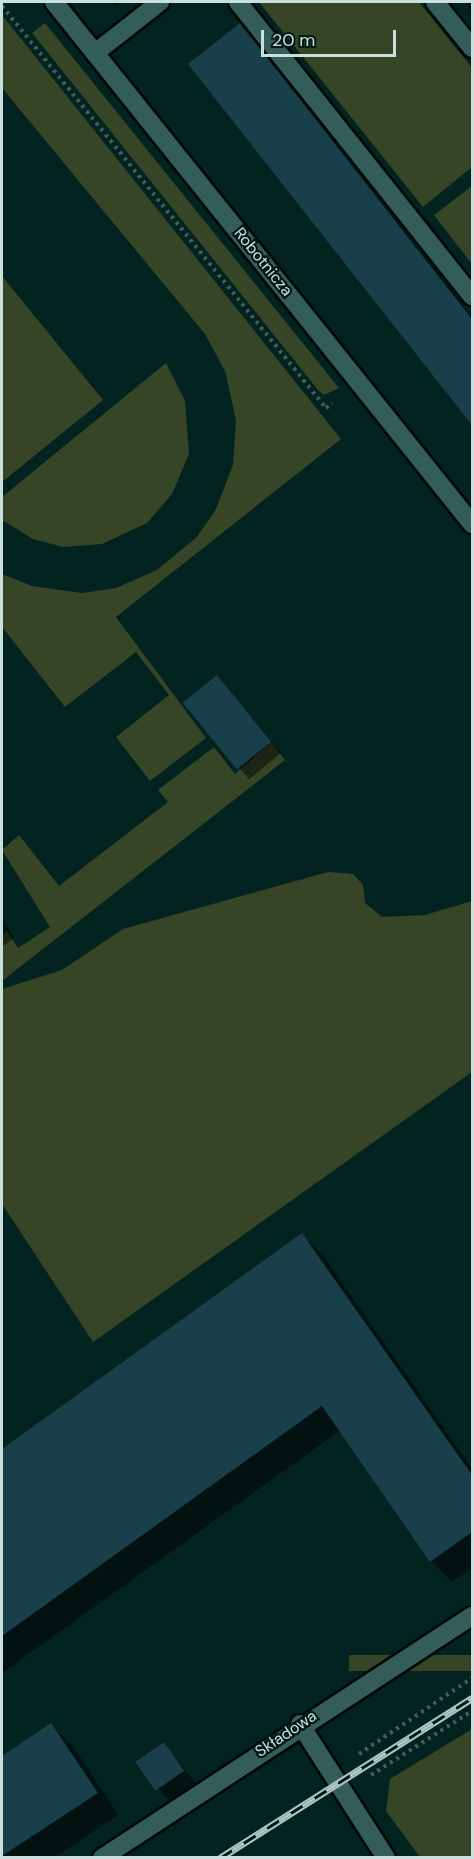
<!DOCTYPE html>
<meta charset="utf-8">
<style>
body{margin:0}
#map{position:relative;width:474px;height:1859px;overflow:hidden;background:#032321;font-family:"DM Sans",sans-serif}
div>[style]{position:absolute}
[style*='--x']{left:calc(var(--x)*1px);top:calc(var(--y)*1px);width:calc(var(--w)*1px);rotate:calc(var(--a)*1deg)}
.green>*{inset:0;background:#354526;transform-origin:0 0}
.shadow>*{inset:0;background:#0007;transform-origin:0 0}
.building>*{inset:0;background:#19404a;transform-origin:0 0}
.path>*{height:4px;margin-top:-2px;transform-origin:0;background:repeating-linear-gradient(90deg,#415e5c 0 3px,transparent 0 7.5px)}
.roads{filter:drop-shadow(2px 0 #000b0a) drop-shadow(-2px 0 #000b0a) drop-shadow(0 2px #000b0a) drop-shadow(0 -2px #000b0a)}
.minor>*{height:18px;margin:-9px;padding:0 9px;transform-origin:9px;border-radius:9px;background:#345d59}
.rail>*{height:7px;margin-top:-3.5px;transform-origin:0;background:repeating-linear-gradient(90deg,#001917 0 14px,#afc7c4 0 28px);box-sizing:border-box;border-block:2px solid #afc7c4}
span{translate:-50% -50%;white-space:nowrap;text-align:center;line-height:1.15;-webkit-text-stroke:4.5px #001917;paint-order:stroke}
.street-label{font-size:16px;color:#cae0dd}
.frame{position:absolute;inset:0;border:3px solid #cae0dd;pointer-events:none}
.scale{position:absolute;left:261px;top:30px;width:135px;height:27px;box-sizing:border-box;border:3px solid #cae0dd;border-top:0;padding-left:8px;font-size:18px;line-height:21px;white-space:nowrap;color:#cae0dd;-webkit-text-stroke:4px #001917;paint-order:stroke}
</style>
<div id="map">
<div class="green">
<i style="clip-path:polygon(259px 2px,419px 2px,472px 68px,472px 167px,423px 207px)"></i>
<i style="clip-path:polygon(2px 15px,341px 439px,116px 617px,206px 738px,150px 781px,116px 737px,169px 695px,136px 652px,65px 707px,2px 627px,2px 574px,32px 586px,82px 593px,116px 588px,157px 570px,197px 537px,216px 509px,233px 465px,236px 420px,225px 371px,205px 334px,2px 88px)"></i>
<i style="clip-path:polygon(45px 23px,339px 388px,324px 395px,318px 390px,32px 33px)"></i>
<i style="clip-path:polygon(472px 186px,472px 264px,434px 215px)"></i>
<i style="clip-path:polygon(2px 276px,103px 400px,2px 482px)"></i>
<i style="clip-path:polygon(166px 363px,185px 401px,189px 454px,172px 494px,147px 523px,102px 544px,63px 547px,33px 539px,2px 520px,2px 497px)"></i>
<i style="clip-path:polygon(271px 742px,285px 760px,2px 981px,2px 935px,7px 931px,18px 948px,50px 927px,2px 850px,19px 835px,59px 886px,168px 802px,158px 790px,214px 747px,235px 774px)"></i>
<i style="clip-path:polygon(328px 872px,353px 874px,363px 885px,365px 903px,382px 917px,425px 915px,472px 901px,472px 1072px,93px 1342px,2px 1204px,2px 989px,62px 970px,123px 929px)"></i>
<i style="left:472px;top:1655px;width:16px;height:123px;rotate:90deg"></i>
<i style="clip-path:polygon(472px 1729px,472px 1857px,420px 1857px,386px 1811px,390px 1779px)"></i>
</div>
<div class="shadow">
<i style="clip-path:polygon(110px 2px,122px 2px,115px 7px)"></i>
<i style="clip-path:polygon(464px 2px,472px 2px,472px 12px)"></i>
<i style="clip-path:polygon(240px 25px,472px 316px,472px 423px,190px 65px)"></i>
<i style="left:217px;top:677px;width:99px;height:41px;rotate:50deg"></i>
<i style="clip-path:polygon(2px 918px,14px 938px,2px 947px)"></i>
<i style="clip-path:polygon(302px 1235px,324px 1257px,472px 1468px,472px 1568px,452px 1582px,431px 1561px,341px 1430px,2px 1673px,2px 1451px)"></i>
<i style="clip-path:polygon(51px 1725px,73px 1746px,118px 1815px,54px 1858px,2px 1858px,2px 1758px)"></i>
<i style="left:164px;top:1744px;width:66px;height:32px;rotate:51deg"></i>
</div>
<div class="building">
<i style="clip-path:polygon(240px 23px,472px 319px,472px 425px,188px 64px)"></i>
<i style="left:217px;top:675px;width:86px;height:44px;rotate:51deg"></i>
<i style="clip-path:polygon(302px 1233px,472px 1475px,472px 1532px,430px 1562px,322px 1406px,2px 1636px,2px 1449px)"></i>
<i style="clip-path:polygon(51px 1723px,98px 1793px,2px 1856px,2px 1756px)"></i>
<i style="left:164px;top:1742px;width:35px;height:35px;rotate:55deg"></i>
</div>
<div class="path">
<i style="--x:2;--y:6;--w:516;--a:51.13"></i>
<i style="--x:326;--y:408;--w:8;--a:-40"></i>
<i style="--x:359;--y:1754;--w:136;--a:-33.9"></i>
<i style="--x:371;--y:1775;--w:120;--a:-32.4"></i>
</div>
<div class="roads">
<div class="minor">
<i style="--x:54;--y:2;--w:669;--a:51.31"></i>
<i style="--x:238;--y:2;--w:376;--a:51.5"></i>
<i style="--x:435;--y:2;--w:59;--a:51.2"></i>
<i style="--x:95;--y:53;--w:83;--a:-38.1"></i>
<i style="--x:300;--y:1724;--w:159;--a:57.3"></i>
<i style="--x:102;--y:1858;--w:442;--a:-33.2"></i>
</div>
</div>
<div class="rail">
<i style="--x:220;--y:1858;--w:299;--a:-32.4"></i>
</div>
<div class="street-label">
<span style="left:263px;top:262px;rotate:51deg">Robotnicza</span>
<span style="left:286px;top:1734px;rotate:-34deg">Składowa</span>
</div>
<div class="frame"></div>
<div class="scale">20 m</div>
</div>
